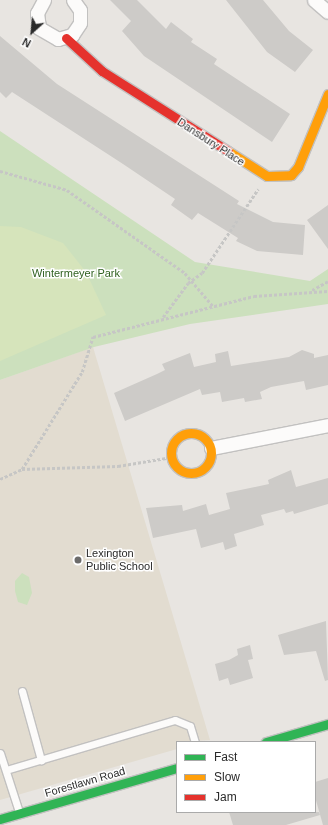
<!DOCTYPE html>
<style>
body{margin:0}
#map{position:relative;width:328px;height:825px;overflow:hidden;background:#e8e5e1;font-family:Arial,sans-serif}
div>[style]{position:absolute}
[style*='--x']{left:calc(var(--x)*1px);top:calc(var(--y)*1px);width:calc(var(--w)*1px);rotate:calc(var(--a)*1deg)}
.education>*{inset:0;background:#e2dcd0}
.green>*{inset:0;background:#cce0bd}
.pitch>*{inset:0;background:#d6e4bb}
.building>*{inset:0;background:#cdcbc8}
.path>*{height:2.5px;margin-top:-1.25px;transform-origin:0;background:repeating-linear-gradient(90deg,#c6c6c5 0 3px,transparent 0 5px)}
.roads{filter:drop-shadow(1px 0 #c2c1c0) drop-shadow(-1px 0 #c2c1c0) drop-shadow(0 1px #c2c1c0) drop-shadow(0 -1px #c2c1c0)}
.lane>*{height:7px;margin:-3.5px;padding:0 3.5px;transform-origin:3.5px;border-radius:3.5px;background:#fcfbfa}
.street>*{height:13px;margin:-6.5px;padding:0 6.5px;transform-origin:6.5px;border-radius:6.5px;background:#fcfbfa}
.fast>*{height:9px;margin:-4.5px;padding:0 4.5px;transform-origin:4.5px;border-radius:4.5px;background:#30b455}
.slow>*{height:9px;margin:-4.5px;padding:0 4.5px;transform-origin:4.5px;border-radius:4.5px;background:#ff9f0a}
.slow>.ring{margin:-4.5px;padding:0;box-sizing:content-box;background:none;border:9px solid #ff9f0a;border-radius:50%}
.jam>*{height:9px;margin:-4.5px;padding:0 4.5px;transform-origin:4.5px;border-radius:4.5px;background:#e5322d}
.dots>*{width:11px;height:11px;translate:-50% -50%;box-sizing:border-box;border:2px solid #fff;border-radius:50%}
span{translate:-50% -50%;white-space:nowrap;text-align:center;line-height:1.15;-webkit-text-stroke:3px #fff;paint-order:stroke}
.street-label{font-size:11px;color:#2a2a2a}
.park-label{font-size:11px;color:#306121}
.poi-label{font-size:11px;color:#2a2a2a}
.left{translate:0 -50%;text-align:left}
.legend{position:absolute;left:176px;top:741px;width:140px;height:72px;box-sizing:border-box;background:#fff;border:1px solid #aaa;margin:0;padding:5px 7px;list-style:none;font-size:12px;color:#2a2a2a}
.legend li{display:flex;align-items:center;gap:8px;height:20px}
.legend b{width:20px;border:1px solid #aaa}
.north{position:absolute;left:12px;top:12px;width:40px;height:40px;-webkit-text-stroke:3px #fff;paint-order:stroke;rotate:207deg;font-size:11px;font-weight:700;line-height:16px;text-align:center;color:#2a2a2a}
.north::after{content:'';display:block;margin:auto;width:14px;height:18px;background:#2a2a2a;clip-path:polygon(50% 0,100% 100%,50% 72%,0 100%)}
</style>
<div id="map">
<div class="education">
<i style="clip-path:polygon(93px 347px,210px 740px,177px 742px,177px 749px,0 800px,0 380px)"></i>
</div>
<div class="green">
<i style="clip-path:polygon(0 131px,195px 262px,310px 281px,328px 269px,328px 304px,190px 324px,94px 347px,0 380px)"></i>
<i style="clip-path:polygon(22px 573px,29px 577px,32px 593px,27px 605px,18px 602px,15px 591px,15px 581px)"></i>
</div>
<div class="pitch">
<i style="clip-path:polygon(0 226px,21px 227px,63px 243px,86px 272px,106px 315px,0 361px)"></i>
</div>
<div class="building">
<i style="clip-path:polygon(110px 0,137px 0,166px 29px,171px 22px,193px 39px,191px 42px,217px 59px,214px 64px,290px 114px,272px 142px,144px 56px,122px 31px,131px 21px)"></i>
<i style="clip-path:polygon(226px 0,263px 0,289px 31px,313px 50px,295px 72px,267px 52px)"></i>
<i style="clip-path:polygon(0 36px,57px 84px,239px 201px,237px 204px,273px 222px,305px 225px,303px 255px,257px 251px,236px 241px,238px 238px,198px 213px,192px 220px,171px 205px,175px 199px,123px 164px,12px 92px,6px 98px,0 92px)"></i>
<i style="clip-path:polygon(328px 205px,328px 249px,307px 220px)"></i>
<i style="clip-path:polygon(302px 350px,314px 354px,314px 358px,328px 355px,328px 385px,306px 390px,304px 381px,271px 387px,260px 392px,262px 399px,245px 402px,244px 398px,222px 402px,220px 392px,202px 395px,200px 389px,125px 421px,114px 393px,157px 374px,165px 370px,162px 364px,190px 353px,194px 367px,216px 362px,215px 354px,228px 351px,231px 366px,289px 357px)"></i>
<i style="clip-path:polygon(291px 470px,296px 487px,328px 478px,328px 504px,294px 514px,293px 511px,286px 513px,284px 509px,261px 515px,264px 525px,234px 534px,237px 546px,225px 550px,223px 542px,201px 548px,196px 529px,153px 538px,146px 508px,182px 505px,183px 511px,206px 504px,209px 515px,230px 509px,226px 493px,269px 484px,268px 480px)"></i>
<i style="clip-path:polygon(326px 621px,328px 680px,325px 681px,316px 651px,284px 655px,278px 635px)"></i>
<i style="clip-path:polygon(250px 645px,253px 659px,248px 660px,253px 678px,230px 685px,228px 678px,219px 681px,215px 664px,229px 660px,238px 655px,237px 649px)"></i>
<i style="clip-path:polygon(328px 778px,328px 825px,323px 825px,315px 797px,315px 782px)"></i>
<i style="clip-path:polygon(229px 812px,319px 812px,320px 815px,286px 825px,233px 825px)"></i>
</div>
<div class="path">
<i style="--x:0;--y:171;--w:70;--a:15.8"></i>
<i style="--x:67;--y:190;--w:144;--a:35.1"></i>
<i style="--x:185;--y:273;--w:43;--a:49.7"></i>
<i style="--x:312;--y:290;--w:18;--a:-29"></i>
<i style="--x:163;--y:317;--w:42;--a:-53.7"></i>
<i style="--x:188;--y:283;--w:17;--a:-36"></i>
<i style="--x:202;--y:273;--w:101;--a:-56.3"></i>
<i style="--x:22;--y:469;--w:96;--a:-1.8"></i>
<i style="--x:118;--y:466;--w:55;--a:-9.5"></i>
<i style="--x:0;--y:479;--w:24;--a:-24"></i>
<i style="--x:22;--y:469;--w:114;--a:-58.3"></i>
<i style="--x:82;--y:372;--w:37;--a:-73"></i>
<i style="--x:93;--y:337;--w:166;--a:-14.3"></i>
<i style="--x:254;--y:296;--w:74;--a:-3.9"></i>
</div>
<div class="roads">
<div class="lane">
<i style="--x:22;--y:691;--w:72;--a:74.6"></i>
<i style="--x:0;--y:753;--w:62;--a:72.1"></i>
<i style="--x:6;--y:770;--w:176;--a:-16.5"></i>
<i style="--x:175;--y:720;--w:16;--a:22"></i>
<i style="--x:190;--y:726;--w:17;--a:73"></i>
</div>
<div class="street">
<i style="--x:44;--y:0;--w:15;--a:118"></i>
<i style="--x:37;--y:13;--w:15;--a:82"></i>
<i style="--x:39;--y:28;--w:22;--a:30"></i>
<i style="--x:58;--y:39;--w:15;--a:-16"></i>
<i style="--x:72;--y:35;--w:14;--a:-56"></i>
<i style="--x:80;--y:23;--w:13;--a:-90"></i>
<i style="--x:80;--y:10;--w:12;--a:-125"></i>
<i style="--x:314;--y:0;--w:18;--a:41"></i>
<i style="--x:211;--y:448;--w:119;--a:-11.1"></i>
</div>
<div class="fast">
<i style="--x:266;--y:742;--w:65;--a:-16.2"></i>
<i style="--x:0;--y:819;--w:184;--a:-16.1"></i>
</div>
<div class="slow">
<i style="--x:228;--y:151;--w:46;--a:32.7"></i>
<i style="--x:267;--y:176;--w:24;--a:-2"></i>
<i style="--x:291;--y:175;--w:11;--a:-49"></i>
<i style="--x:298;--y:167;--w:79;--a:-67.7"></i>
<i class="ring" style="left:171px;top:433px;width:31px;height:31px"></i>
</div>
<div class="jam">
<i style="--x:66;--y:38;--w:49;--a:42.5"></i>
<i style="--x:102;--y:71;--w:149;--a:32.4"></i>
</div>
</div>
<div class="dots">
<i style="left:78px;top:560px;background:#6c6b6a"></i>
</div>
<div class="street-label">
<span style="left:211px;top:142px;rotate:33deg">Dansbury Place</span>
<span style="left:85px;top:782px;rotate:-16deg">Forestlawn Road</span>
</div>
<div class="park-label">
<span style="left:76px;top:273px">Wintermeyer Park</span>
</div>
<div class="poi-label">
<span class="left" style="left:86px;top:560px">Lexington<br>Public School</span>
</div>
<ul class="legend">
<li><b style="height:5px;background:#30b455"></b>Fast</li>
<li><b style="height:5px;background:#ff9f0a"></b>Slow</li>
<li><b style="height:5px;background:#e5322d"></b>Jam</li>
</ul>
<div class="north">N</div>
</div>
